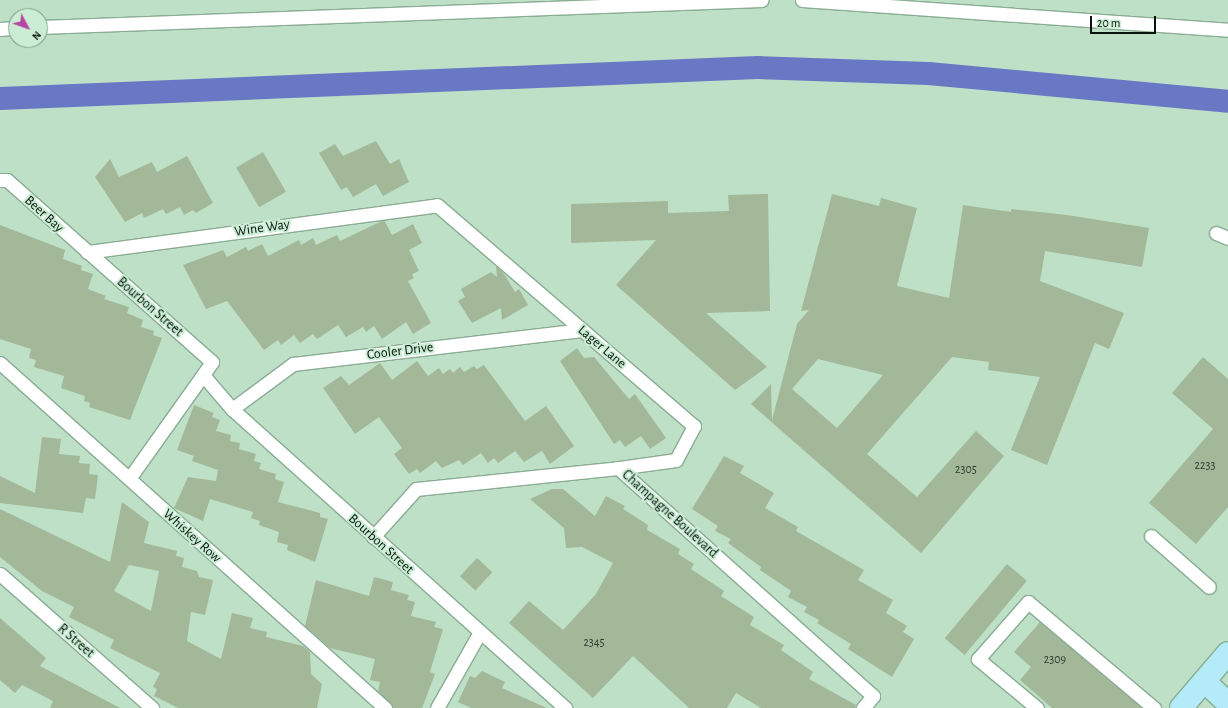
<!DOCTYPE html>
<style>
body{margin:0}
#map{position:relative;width:1228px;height:708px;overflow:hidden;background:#bde0c7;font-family:"Alegreya Sans",sans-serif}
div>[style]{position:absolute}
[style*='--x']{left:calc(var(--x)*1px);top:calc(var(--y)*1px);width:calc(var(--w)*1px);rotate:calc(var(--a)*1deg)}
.canal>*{height:23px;margin:-11.5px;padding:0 11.5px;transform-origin:11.5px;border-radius:11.5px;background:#6978c4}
.building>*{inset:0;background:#a3b898;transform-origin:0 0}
.roads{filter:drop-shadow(1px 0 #8aac94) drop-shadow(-1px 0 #8aac94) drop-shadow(0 1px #8aac94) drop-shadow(0 -1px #8aac94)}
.service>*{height:13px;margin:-6.5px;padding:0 6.5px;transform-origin:6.5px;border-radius:6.5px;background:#fff}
.primary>*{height:22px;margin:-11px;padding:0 11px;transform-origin:11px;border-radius:11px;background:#b3ebf8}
span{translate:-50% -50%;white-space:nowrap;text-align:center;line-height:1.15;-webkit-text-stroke:4px #caedd4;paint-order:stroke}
.number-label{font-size:12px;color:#2f3d2f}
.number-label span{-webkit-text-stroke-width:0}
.street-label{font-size:14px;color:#08140c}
.north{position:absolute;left:8px;top:8px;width:40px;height:40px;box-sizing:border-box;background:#caedd4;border:1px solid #7c9684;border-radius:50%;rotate:131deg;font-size:11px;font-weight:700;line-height:16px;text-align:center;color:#08140c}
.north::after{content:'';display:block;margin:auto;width:14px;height:18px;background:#b445a3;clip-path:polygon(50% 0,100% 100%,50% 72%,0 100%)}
.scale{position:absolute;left:1090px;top:16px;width:66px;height:18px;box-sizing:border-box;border:2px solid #08140c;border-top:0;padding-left:5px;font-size:12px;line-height:14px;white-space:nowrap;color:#08140c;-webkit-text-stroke:3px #caedd4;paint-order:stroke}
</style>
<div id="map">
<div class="canal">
<i style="--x:0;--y:98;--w:758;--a:-2.35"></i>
<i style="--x:757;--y:67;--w:171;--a:2"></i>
<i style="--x:928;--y:73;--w:301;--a:5.3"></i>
</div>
<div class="building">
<i style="clip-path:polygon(376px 141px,390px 164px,399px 159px,409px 182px,383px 196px,376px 184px,353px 197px,347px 187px,341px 190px,319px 153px,335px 144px,343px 156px)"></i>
<i style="left:263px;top:152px;width:46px;height:31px;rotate:60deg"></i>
<i style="clip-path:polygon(187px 156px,213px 203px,196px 213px,193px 210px,184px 215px,180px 207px,166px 214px,163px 209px,144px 218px,142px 213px,125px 222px,95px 177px,110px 159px,119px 177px,152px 162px,157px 172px)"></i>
<i style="clip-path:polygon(768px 194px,770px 311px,706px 313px,767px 367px,735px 390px,616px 285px,656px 240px,571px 243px,571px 204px,668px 201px,668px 213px,729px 211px,728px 195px)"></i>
<i style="clip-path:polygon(evenodd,832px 194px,879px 206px,881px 198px,917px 208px,897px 286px,949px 298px,963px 205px,1011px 212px,1011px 209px,1067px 215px,1149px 228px,1142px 267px,1045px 251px,1040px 281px,1124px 313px,1109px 349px,1095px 343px,1047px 465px,1011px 450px,1040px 377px,988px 370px,989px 362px,952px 357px,867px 454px,917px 497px,976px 431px,1004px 456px,921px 553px,751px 404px,771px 384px,772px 420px,797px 324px,809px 310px,801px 311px,832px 194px,818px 359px,883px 375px,837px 428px,792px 389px,818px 359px)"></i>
<i style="clip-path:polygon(384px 220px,392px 235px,413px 224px,422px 243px,409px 250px,419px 271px,412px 274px,414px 278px,408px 281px,431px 323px,413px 334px,406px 322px,382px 339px,374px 326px,366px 332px,363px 327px,346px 337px,338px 325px,317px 339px,313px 334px,300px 343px,294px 335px,281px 345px,278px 340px,264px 350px,227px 301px,206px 309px,183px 265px,223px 250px,227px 257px,246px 247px,248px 251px,262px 244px,268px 256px,299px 240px,301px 245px,313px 238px,316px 245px,337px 235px,340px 241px)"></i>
<i style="clip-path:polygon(0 225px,65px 250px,63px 259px,82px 266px,81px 270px,93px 274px,88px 289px,106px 296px,104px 299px,129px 307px,127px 313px,143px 320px,141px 327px,154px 331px,153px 335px,162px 338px,130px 420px,89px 407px,90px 403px,84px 401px,85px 396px,61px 388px,64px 376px,34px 367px,36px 360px,29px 358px,31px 349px,0 339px)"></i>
<i style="clip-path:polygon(496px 266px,504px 274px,515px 292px,519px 289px,528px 305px,502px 320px,501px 308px,472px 323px,458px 301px,465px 297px,461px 289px,491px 272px,497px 277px)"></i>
<i style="clip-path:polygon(577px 348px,584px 358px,594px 357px,629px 399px,635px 394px,666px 438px,650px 449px,641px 436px,625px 447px,620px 440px,614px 444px,560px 361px)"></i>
<i style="clip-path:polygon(1203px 357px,1228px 379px,1228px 507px,1196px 544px,1149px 503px,1213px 429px,1172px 393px)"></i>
<i style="clip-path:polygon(417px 361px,428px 376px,439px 368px,443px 374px,450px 369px,453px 373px,460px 367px,464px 372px,474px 366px,477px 369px,484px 365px,525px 421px,546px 406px,574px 446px,550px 464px,542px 451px,524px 462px,515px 451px,498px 463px,494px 458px,488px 463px,481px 453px,463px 465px,459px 460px,442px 468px,436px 461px,420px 473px,417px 469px,409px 474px,394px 454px,402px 448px,379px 417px,355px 434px,323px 388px,341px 376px,349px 385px,380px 363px,392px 380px)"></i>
<i style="clip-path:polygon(194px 405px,214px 413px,212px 417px,220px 420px,216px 431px,231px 435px,230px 441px,240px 443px,239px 449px,256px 454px,254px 461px,261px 463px,259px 469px,276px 474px,275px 479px,284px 482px,278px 502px,320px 513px,320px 517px,328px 519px,315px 562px,287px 550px,288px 545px,277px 542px,279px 532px,259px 525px,260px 521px,251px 518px,253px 512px,210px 499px,203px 521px,174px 508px,188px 477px,216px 481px,218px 470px,192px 461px,194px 456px,177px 450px)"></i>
<i style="clip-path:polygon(42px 437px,61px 439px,59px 454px,80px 456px,79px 463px,90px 464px,89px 474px,98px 475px,95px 499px,86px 498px,83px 513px,0 503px,0 476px,35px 493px)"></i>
<i style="clip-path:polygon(724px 456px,744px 466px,740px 473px,774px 493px,765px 508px,798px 527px,796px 531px,864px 570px,858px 580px,893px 600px,886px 613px,907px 626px,903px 632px,914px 639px,892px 677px,848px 649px,851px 644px,817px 623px,819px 620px,804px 612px,807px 607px,788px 597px,791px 591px,760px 570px,761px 567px,728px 543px,731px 539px,715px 531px,718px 526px,692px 509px)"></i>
<i style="clip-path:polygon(552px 489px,563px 489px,595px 516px,606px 496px,625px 506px,623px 509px,648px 525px,647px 530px,680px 549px,678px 554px,694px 564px,691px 569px,724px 591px,721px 596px,754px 617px,750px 625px,784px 645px,781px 650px,813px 672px,809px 679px,856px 705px,855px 708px,761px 708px,736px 693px,727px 708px,689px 708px,633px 656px,593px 698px,509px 623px,529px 601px,563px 630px,596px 594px,613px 563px,582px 547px,566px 548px,564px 528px,530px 499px)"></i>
<i style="clip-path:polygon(evenodd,122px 502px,149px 522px,144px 543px,177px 551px,176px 556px,184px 558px,182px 567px,197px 571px,199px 577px,213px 580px,205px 615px,191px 612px,187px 641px,221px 659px,232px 613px,253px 618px,250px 628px,267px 632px,266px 637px,303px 646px,310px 652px,311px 674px,322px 684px,317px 708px,178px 708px,154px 696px,157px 689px,153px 687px,160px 673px,110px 648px,114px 640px,69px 617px,74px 607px,42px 591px,0 557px,0 509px,110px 562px,122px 502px,129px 565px,159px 571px,151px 611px,114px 591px,129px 565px)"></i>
<i style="left:477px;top:558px;width:21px;height:25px;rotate:43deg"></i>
<i style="left:1007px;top:564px;width:26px;height:97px;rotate:40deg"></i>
<i style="clip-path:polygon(374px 577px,393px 582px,391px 590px,409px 595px,407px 600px,415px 602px,411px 616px,436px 622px,434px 627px,443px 629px,430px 672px,435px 674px,422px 708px,393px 708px,378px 691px,380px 682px,370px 680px,375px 659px,330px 648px,305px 626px,316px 580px,369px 596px)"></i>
<i style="clip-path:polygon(0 618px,46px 658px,40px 666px,120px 708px,50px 708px,53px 701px,22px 685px,15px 693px,0 680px)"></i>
<i style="clip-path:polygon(1040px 622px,1142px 708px,1052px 708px,1020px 680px,1031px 667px,1014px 652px)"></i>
<i style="clip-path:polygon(482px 671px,505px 682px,502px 688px,547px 708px,471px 708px,458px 702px,470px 676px,475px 678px)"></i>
</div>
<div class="roads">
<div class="service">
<i style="--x:802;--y:0;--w:427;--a:4"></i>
<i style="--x:40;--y:27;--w:722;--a:-2.14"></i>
<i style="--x:0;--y:29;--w:16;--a:-4"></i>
<i style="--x:0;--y:180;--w:7;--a:0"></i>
<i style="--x:7;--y:180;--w:274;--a:41.6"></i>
<i style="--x:212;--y:362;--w:143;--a:125.4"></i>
<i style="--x:1216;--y:233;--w:13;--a:23"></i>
<i style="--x:87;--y:252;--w:353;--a:-7.6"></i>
<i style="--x:437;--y:205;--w:339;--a:40.7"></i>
<i style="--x:694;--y:426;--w:38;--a:118"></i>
<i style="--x:676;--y:460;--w:59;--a:172.1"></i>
<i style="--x:0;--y:363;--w:517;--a:41.86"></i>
<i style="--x:203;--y:375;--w:45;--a:49.5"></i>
<i style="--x:232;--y:409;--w:448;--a:41.9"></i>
<i style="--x:232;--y:409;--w:76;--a:-36.4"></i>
<i style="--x:293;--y:364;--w:291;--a:-6.7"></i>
<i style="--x:1151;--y:536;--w:77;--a:41.3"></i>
<i style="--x:373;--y:537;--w:64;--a:-48.1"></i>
<i style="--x:416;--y:489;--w:203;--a:-5.9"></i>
<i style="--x:618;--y:468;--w:342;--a:41.8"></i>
<i style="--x:873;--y:696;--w:16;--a:130"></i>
<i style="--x:0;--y:574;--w:203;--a:41.4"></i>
<i style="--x:437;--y:708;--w:87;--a:-60.5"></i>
<i style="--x:1037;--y:708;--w:77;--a:-140.3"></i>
<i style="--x:978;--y:659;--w:76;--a:-48.7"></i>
<i style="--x:1028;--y:602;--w:165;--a:40.1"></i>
</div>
<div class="primary">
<i style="--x:1204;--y:681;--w:33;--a:43"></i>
<i style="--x:1181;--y:708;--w:72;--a:-49.5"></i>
</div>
</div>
<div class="number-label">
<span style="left:1205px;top:466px">2233</span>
<span style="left:966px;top:470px">2305</span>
<span style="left:594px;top:643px">2345</span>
<span style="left:1055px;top:660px">2309</span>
</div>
<div class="street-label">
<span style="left:44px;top:214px;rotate:42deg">Beer Bay</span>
<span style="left:262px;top:228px;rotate:-8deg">Wine Way</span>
<span style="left:150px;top:307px;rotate:41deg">Bourbon Street</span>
<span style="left:602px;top:347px;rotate:40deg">Lager Lane</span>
<span style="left:400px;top:351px;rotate:-7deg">Cooler Drive</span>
<span style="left:670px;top:514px;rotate:42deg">Champagne Boulevard</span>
<span style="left:192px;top:536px;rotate:42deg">Whiskey Row</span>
<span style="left:381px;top:544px;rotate:42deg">Bourbon Street</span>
<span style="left:76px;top:641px;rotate:41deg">R Street</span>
</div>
<div class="north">N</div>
<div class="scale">20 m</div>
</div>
